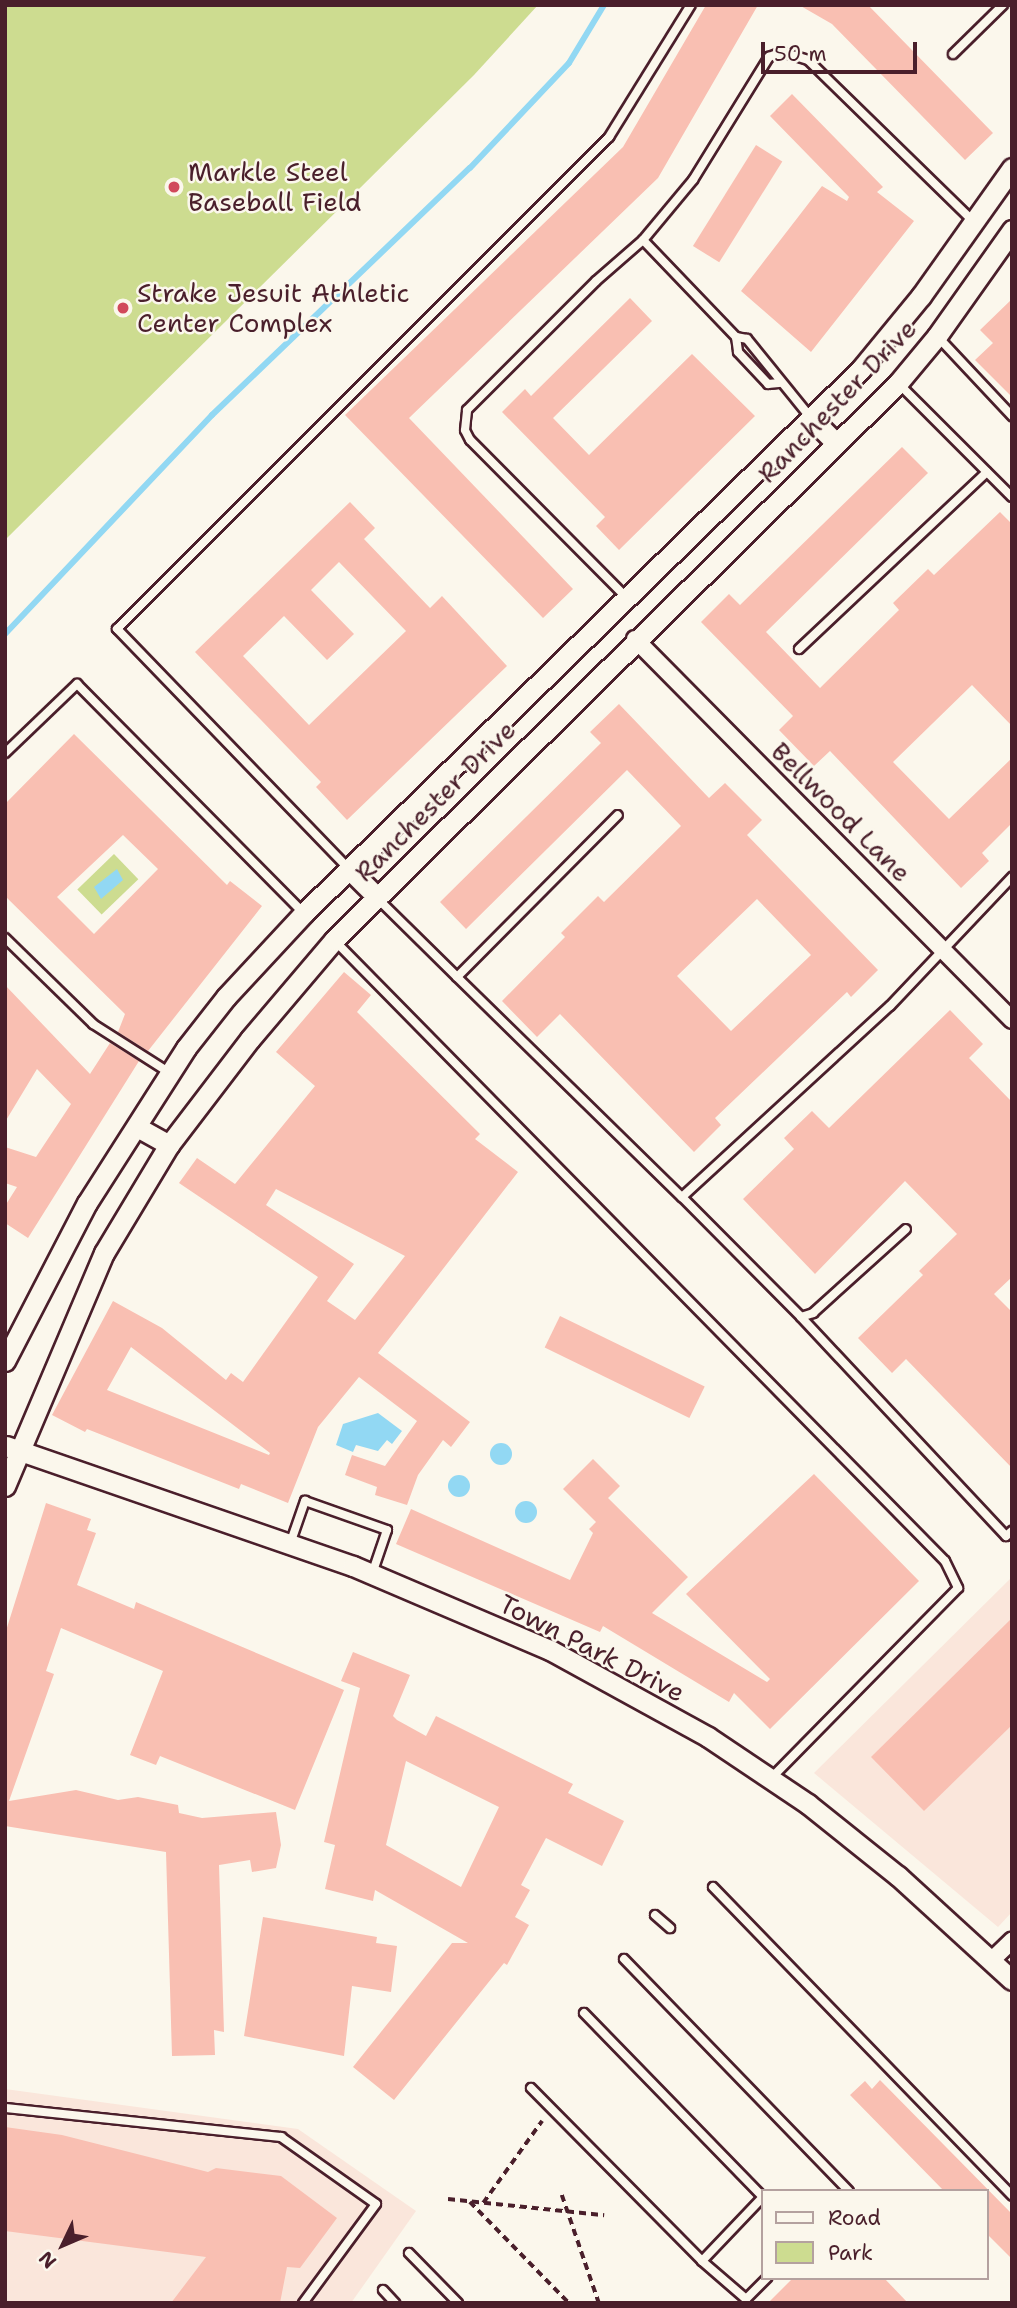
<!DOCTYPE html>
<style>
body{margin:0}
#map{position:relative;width:1017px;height:2308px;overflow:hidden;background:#fbf7ec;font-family:"Shantell Sans",sans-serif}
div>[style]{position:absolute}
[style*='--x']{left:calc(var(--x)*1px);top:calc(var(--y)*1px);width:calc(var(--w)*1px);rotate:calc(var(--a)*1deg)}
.built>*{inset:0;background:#fae6db}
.green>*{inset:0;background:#cddc90;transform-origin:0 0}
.water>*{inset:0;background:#92d8f3}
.round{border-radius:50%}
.stream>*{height:6px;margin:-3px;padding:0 3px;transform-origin:3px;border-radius:3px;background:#92d8f3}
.building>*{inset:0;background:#f9bfb2;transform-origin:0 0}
.path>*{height:3.5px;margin-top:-1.75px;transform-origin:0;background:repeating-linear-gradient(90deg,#4a1f2b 0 7px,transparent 0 12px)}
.roads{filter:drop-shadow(2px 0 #4a1f2b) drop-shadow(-2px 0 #4a1f2b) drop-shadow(0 2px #4a1f2b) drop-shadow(0 -2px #4a1f2b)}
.service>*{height:8px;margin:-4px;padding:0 4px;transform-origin:4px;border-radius:4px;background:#fbf7ec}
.minor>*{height:16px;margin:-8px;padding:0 8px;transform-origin:8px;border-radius:8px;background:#fbf7ec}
.tertiary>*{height:19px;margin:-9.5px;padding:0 9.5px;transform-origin:9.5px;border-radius:9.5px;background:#fbf7ec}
.dots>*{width:19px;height:19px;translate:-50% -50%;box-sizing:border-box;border:4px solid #fbf7ec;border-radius:50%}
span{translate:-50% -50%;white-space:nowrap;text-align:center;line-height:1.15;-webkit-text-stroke:5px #fbf7ec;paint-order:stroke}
.poi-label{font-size:26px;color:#4a1f2b}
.left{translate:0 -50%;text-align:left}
.street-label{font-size:26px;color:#4a1f2b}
.frame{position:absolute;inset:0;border:7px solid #4a1f2b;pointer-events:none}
.legend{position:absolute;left:761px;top:2189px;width:228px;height:91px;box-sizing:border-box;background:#fbf7ec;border:2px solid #b4a19f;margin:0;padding:9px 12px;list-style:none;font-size:21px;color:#4a1f2b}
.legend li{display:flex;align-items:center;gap:14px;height:35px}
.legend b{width:35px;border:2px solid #b4a19f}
.north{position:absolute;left:28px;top:2210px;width:70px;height:70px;-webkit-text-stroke:5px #fbf7ec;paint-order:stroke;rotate:226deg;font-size:19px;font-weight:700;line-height:28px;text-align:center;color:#4a1f2b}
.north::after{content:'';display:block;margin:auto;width:24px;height:32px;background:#4a1f2b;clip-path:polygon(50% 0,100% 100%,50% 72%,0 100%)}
.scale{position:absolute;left:761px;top:42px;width:156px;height:32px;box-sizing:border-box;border:4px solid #4a1f2b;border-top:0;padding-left:9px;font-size:21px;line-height:24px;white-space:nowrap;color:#4a1f2b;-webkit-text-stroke:5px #fbf7ec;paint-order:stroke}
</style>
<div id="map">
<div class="built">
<i style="clip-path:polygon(1012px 1577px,1012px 1912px,998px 1927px,814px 1773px)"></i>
<i style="clip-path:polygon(5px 2089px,298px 2129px,416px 2211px,351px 2303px,5px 2303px)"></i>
</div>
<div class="green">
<i style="clip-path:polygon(5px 5px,538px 5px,474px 75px,5px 540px)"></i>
<i style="left:114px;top:854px;width:35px;height:51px;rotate:46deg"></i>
</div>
<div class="water">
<i style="clip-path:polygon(117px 869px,123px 880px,101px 899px,94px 887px)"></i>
<i style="clip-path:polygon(378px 1413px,402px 1431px,392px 1444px,387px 1440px,378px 1451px,356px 1445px,353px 1452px,336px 1445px,343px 1424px)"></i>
<i class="round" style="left:490px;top:1443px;width:22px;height:22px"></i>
<i class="round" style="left:448px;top:1475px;width:22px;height:22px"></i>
<i class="round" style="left:515px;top:1501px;width:22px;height:22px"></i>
</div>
<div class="stream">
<i style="--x:5;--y:634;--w:301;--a:-46.6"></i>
<i style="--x:212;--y:415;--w:357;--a:-43.8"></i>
<i style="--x:470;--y:168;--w:144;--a:-46.7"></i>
<i style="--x:569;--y:63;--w:68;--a:-58.9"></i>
</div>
<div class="building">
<i style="clip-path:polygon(706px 5px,758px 5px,658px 178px,409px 418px,573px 589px,543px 618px,345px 415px,623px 147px)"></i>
<i style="clip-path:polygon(799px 5px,868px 5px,993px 133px,965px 160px,832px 24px)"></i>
<i style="clip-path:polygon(792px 94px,883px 187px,877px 192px,914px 221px,811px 352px,741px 291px,822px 186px,847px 201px,849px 197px,770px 116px)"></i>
<i style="left:756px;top:145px;width:31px;height:119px;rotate:32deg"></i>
<i style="clip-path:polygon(630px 298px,652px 321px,553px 418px,589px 455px,692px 354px,755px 416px,619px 550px,596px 526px,605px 517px,502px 412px,525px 389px,531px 396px)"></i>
<i style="clip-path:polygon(1012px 299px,1012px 397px,975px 360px,993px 343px,980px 330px)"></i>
<i style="clip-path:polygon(902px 447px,928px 473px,766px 632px,820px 688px,899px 610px,893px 603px,928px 569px,934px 575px,1000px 512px,1012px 524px,1012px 726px,972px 685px,893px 762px,949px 819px,1012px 758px,1012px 823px,982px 853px,989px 861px,961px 888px,830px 751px,814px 766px,779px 730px,793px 716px,701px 622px,729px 594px,740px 605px)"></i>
<i style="clip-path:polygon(evenodd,350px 502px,375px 528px,364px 539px,430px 608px,442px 596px,507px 666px,347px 820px,316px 787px,321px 782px,195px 652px,350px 502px,339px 562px,406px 631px,309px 725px,243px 656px,284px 616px,327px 660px,354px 634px,311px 590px,339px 562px)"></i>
<i style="clip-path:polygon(evenodd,619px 704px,709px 798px,725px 783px,762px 820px,747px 835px,878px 970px,851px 997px,847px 992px,715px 1118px,721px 1125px,694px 1152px,560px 1014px,537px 1037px,502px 1001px,565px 937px,561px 933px,598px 896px,604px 902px,681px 826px,627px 770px,466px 929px,440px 902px,601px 743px,590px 732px,619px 704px,757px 899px,811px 955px,731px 1031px,677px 976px,757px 899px)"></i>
<i style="clip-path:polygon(evenodd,74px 734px,227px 885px,230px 881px,262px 906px,148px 1051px,118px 1032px,125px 1014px,5px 896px,5px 804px,74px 734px,123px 835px,158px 869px,94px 934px,57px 897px,123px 835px)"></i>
<i style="clip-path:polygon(evenodd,344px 972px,371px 995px,357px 1012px,480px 1134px,475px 1139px,518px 1172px,378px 1353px,470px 1422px,451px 1447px,443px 1440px,418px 1475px,407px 1505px,375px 1495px,377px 1487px,345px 1475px,352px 1455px,385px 1466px,417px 1421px,359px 1377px,318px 1427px,288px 1503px,241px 1484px,239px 1489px,87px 1429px,85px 1432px,52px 1415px,113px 1301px,162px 1328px,226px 1380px,231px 1373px,243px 1382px,318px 1277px,179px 1183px,197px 1158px,235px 1184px,315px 1086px,276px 1052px,344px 972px,276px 1189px,405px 1256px,355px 1320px,327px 1301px,354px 1264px,266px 1205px,276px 1189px,344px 972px,131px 1347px,270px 1453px,269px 1455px,107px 1390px,131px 1347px)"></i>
<i style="clip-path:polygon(5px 985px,90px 1074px,110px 1043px,139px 1061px,28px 1238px,5px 1223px,5px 1206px,17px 1187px,5px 1183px,5px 1147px,36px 1157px,71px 1104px,37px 1069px,5px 1122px)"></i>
<i style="clip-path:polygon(950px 1010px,983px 1044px,969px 1058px,1012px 1102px,1012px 1277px,994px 1294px,1012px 1312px,1012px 1468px,906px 1359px,892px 1373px,858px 1338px,923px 1275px,919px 1271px,957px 1234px,905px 1181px,815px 1274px,743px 1199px,794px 1149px,784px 1138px,812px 1111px,829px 1128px)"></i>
<i style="left:560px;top:1316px;width:161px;height:35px;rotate:26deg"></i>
<i style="clip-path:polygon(593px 1459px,620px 1486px,608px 1498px,688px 1577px,652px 1613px,767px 1682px,770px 1679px,686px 1594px,814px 1474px,919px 1581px,770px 1729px,734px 1693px,729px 1702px,603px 1626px,600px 1632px,396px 1544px,411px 1509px,570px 1580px,593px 1533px,589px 1529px,596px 1522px,563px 1489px)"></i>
<i style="clip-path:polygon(46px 1503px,91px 1519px,87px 1530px,96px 1533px,77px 1585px,134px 1609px,136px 1602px,344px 1690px,295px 1810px,160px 1756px,156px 1765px,130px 1755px,163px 1671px,61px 1628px,46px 1671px,54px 1674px,9px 1801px,76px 1790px,118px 1800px,138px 1797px,178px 1805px,179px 1813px,202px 1818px,276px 1812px,281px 1845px,276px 1868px,252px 1872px,250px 1860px,219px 1865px,224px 2032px,214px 2030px,215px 2055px,172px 2056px,166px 1852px,5px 1826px,5px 1634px)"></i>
<i style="clip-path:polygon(1012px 1618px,1012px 1725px,924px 1811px,871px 1757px)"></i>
<i style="clip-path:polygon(evenodd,353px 1652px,410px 1675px,393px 1716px,397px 1720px,426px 1736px,436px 1716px,573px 1784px,568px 1793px,624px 1821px,602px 1866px,546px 1838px,521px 1885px,530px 1890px,515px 1917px,529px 1925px,507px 1965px,504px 1963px,394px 2100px,353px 2067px,452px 1943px,468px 1943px,375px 1890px,373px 1901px,325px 1889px,335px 1845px,324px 1842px,360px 1688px,341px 1681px,353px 1652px,406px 1761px,499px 1807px,461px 1887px,386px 1845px,406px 1761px)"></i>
<i style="clip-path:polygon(263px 1917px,377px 1937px,376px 1943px,397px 1946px,391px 1992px,352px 1986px,344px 2056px,244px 2036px)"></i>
<i style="clip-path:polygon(880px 2080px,1012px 2214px,1012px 2259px,987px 2234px,987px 2191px,944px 2191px,850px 2095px,865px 2081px,872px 2089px)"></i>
<i style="clip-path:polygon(5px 2127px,62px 2135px,208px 2172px,216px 2168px,281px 2176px,337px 2218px,300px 2268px,287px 2267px,280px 2303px,171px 2303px,206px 2257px,5px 2231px)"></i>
<i style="clip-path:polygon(793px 2278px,884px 2278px,908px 2303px,768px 2303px)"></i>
</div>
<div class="path">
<i style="--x:562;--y:2195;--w:114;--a:71.1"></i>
<i style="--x:448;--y:2199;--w:157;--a:5.9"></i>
<i style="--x:470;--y:2202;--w:141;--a:45.6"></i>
<i style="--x:483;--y:2203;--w:101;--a:-54.3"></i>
</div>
<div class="roads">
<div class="service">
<i style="--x:953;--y:54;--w:70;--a:-44.4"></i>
<i style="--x:643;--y:240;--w:78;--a:-50.2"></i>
<i style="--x:693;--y:180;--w:145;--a:-58.3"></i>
<i style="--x:769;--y:57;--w:14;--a:-21"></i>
<i style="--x:782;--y:52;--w:27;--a:17"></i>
<i style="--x:808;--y:60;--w:231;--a:44.3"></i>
<i style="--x:937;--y:336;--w:110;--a:46.8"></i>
<i style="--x:736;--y:337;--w:15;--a:82"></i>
<i style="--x:738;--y:352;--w:44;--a:46.8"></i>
<i style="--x:768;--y:384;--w:11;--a:-5"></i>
<i style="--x:898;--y:383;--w:161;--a:45"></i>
<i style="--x:626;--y:597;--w:221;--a:-134.8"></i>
<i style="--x:470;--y:440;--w:11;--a:-117"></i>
<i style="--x:465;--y:430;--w:20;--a:-84"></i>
<i style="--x:467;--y:410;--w:182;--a:-45"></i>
<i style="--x:596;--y:281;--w:62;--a:-41.1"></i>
<i style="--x:643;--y:240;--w:134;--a:46.2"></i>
<i style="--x:736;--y:337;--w:11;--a:10"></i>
<i style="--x:747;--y:339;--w:102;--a:51"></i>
<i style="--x:799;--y:649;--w:258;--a:-43.3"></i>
<i style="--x:5;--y:753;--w:100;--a:-43.8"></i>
<i style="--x:77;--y:684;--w:322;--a:45.3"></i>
<i style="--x:349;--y:869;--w:334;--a:-134"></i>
<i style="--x:117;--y:629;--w:696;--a:-45"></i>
<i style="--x:609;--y:137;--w:155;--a:-58.2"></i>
<i style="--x:378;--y:899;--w:111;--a:44.6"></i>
<i style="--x:457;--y:977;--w:228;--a:-45.2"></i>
<i style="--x:5;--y:938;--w:123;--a:44.3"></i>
<i style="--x:93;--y:1024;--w:91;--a:32.5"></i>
<i style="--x:334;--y:940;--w:871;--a:45.47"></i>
<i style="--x:945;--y:1561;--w:30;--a:64"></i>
<i style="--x:958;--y:1588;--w:268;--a:134.5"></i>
<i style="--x:457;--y:977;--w:315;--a:44.4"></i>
<i style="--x:682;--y:1197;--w:282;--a:-42.6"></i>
<i style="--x:890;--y:1006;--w:178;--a:-46.6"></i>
<i style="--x:682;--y:1197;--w:169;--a:45.2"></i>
<i style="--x:801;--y:1317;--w:13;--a:-18"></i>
<i style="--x:813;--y:1313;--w:125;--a:-42.1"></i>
<i style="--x:801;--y:1317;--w:300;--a:46.9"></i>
<i style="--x:1006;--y:1536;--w:8;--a:-40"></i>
<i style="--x:290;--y:1544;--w:46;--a:-70.8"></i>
<i style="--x:305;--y:1501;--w:87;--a:19.5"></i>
<i style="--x:387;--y:1530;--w:46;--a:108.8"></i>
<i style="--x:713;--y:1887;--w:430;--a:45.9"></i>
<i style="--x:655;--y:1915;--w:20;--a:41"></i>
<i style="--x:624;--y:1959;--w:323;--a:45.9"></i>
<i style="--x:584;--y:2013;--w:257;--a:45.8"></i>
<i style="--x:531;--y:2088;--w:243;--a:45.3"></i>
<i style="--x:702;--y:2261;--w:58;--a:40.8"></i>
<i style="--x:746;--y:2299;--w:30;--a:-45"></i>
<i style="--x:5;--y:2108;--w:278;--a:6"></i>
<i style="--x:281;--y:2137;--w:116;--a:35.2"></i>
<i style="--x:376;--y:2204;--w:123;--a:126.4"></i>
<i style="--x:409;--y:2253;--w:70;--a:45.6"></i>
<i style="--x:702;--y:2261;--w:88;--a:-46.4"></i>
<i style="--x:383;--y:2290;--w:18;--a:47"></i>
</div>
<div class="minor">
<i style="--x:635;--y:639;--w:536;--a:45.3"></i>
<i style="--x:992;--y:1960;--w:28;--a:-44"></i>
</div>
<div class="tertiary">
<i style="--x:811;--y:418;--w:35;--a:45"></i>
<i style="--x:351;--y:871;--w:38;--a:45"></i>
<i style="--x:137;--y:1127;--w:37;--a:29"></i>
<i style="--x:5;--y:1361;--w:178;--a:-62.6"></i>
<i style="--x:87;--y:1203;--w:184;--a:-57.4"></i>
<i style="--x:186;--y:1048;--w:65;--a:-51.9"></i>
<i style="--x:226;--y:997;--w:115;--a:-47.1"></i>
<i style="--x:304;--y:913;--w:779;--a:-44.32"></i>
<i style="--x:861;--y:369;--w:94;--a:-50.6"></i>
<i style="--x:921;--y:296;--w:157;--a:-54.6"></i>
<i style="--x:6;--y:1446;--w:367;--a:19.1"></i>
<i style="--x:353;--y:1566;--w:214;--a:23.1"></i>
<i style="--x:550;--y:1650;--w:180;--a:28.8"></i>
<i style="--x:708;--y:1737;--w:120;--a:33.8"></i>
<i style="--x:808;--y:1804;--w:115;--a:38.7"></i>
<i style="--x:898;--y:1876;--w:154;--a:42.4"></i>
<i style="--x:5;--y:1486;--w:253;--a:-67"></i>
<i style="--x:104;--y:1253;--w:126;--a:-59"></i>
<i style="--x:169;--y:1145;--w:133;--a:-52.6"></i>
<i style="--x:250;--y:1039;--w:130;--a:-49.7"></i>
<i style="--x:334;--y:940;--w:793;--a:-44.64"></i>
<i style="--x:898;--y:383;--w:61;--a:-50.3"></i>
<i style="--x:937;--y:336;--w:130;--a:-54.7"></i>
</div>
</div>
<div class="dots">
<i style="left:174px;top:187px;background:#d1495b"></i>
<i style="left:123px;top:308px;background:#d1495b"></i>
</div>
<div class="poi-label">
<span class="left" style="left:188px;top:187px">Markle Steel<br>Baseball Field</span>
<span class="left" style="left:137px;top:308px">Strake Jesuit Athletic<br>Center Complex</span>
</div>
<div class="street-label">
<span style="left:837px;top:401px;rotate:-46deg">Ranchester Drive</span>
<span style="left:435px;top:801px;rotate:-45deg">Ranchester Drive</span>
<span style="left:841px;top:812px;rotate:45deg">Bellwood Lane</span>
<span style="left:592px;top:1648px;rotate:27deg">Town Park Drive</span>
</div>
<div class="frame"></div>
<ul class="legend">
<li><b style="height:9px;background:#fbf7ec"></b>Road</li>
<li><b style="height:19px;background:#cddc90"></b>Park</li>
</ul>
<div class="north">N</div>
<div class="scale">50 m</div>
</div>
